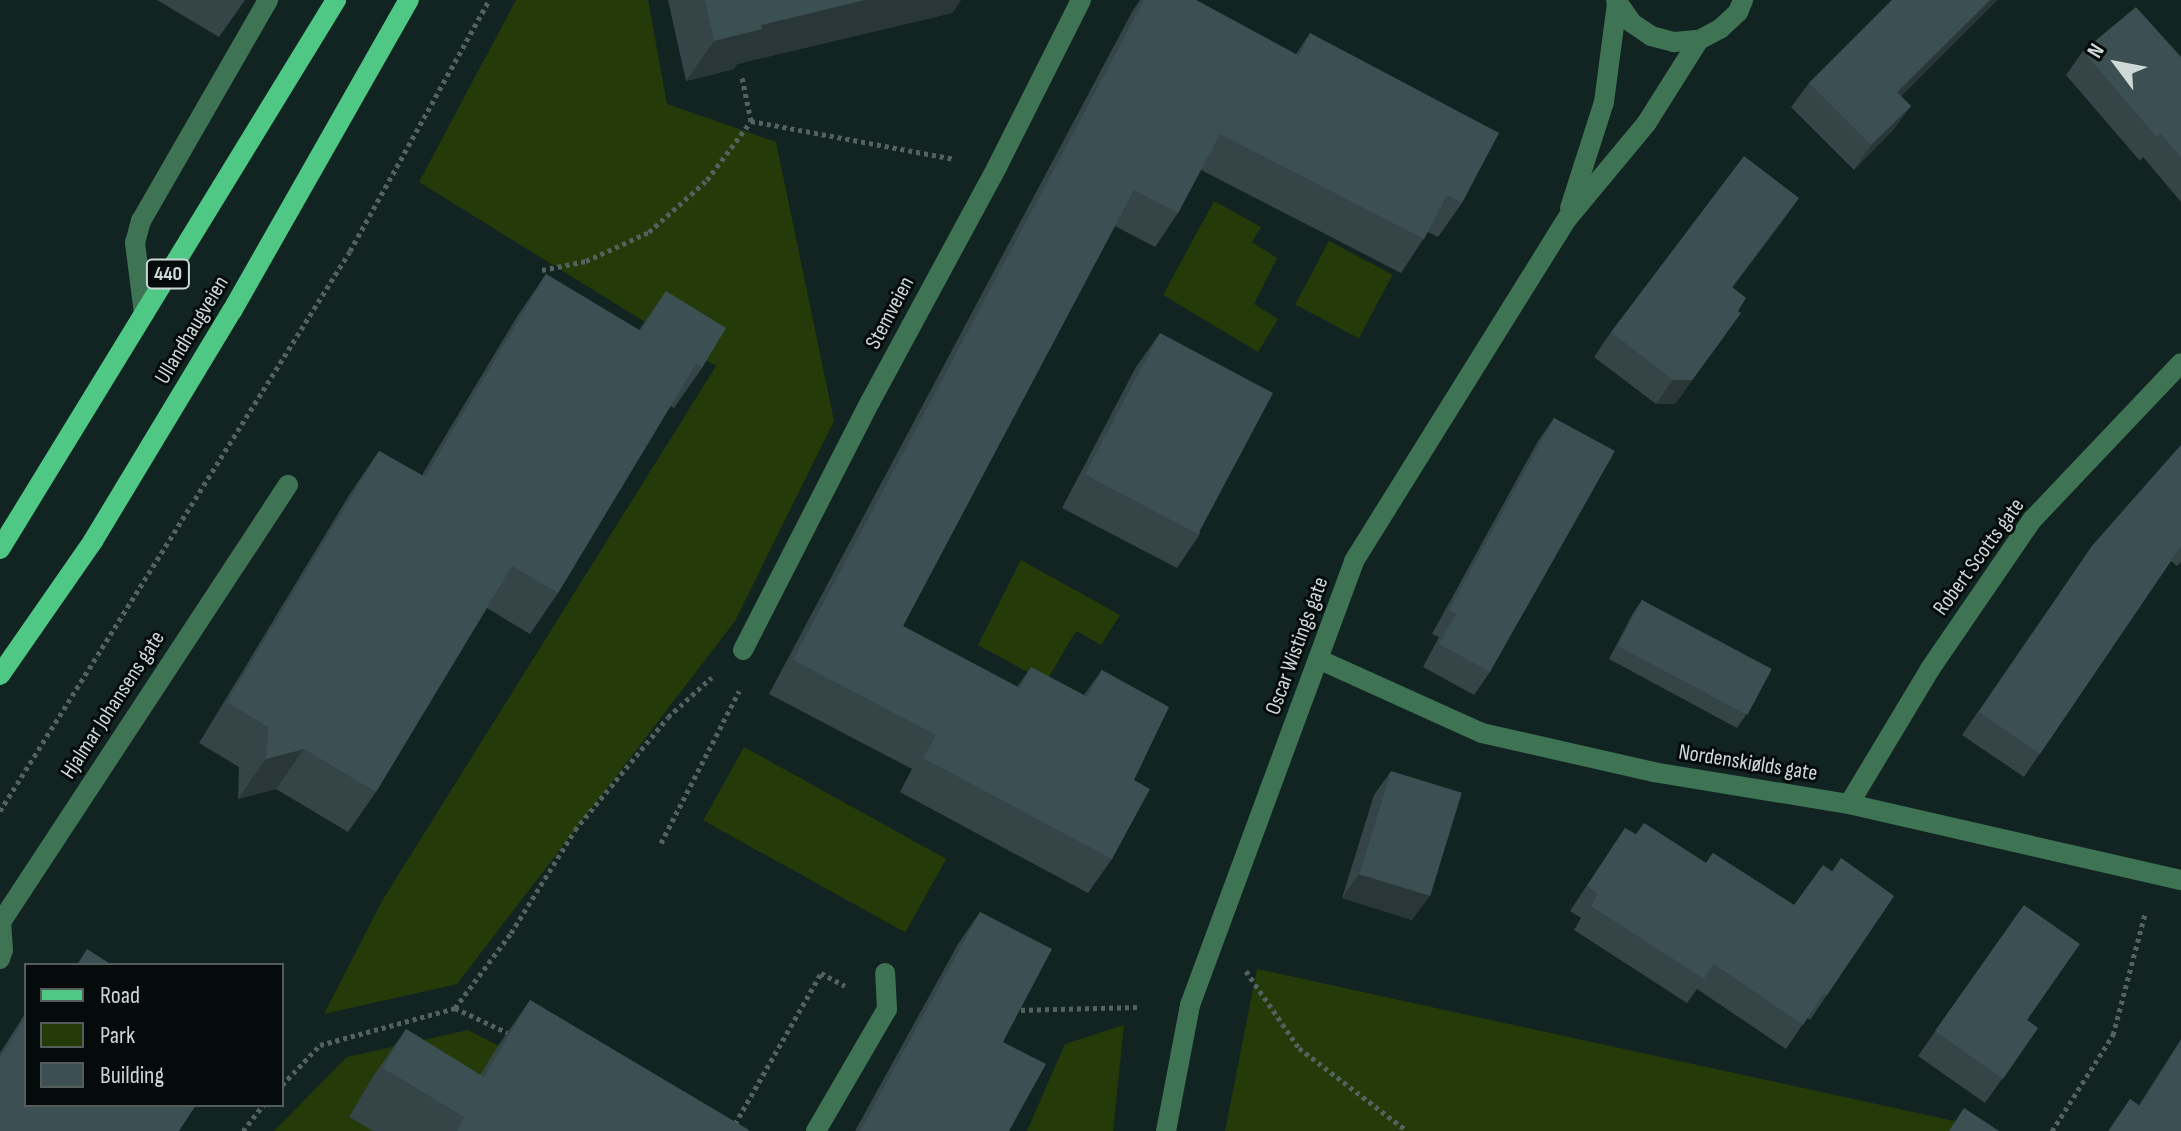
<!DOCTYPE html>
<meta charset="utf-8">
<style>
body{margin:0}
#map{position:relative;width:2181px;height:1131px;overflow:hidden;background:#122421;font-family:"Sofia Sans Condensed",sans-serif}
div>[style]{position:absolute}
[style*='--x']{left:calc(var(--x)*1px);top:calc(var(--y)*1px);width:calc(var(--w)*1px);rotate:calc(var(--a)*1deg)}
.green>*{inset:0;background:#243a08;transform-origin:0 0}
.path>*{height:5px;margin-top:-2.5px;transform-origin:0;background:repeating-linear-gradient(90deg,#52625f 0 4px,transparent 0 8px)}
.minor>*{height:20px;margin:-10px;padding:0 10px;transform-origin:10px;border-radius:10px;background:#3e7354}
.major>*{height:20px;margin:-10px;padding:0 10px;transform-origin:10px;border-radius:10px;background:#4fc886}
.wall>*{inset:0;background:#344447}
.shaded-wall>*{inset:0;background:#2a3739}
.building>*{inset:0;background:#3c4f52;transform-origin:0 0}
span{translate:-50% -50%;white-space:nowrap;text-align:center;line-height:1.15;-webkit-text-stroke:6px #050b0a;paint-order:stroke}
.shield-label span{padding:2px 6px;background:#050b0a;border:2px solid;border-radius:6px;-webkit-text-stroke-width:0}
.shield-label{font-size:20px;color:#ced9d7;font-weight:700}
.street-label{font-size:22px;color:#ced9d7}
.legend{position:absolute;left:24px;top:963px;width:260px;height:144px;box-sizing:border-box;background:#050b0a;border:2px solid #555d5c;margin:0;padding:10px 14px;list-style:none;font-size:24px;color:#ced9d7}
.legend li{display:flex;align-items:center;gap:16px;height:40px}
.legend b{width:40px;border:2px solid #555d5c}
.north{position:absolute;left:2077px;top:24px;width:80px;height:80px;-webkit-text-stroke:6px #050b0a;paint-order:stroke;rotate:302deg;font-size:22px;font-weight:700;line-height:32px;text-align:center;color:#ced9d7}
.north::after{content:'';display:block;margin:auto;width:28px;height:36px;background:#ced9d7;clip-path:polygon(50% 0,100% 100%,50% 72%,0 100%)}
</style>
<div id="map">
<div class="green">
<i style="clip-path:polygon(516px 0,648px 0,667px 104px,776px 142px,834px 421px,735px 621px,457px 984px,324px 1014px,382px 901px,716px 366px,419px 182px)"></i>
<i style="clip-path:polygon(1214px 201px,1261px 227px,1252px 242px,1277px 258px,1254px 304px,1278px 319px,1258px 352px,1163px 295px)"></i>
<i style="left:1329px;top:241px;width:72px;height:72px;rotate:28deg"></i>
<i style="clip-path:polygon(1021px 560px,1120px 615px,1101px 645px,1076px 631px,1046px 682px,978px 645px)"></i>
<i style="left:744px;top:747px;width:231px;height:84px;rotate:29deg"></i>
<i style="clip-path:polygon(1257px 969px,2000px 1131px,1225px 1131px)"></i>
<i style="clip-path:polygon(1124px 1025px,1113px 1131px,1027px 1131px,1065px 1044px)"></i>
<i style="clip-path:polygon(468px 1030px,666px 1131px,274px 1131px,347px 1057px)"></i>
</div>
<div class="path">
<i style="--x:751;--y:121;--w:207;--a:10.6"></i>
<i style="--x:542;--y:270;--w:45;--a:-11.6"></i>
<i style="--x:586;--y:261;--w:69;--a:-24.7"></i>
<i style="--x:649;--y:232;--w:78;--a:-41.9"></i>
<i style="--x:707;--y:180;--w:74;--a:-53.3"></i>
<i style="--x:751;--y:121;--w:45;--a:-101.6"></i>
<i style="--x:0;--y:811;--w:660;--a:-57.99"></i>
<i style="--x:350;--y:251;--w:287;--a:-61"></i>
<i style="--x:661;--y:843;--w:171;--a:-62.8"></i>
<i style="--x:1246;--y:971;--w:93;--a:55.5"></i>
<i style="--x:1299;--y:1048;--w:136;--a:37.5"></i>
<i style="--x:455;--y:1008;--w:61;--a:25.3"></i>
<i style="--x:1013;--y:1010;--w:127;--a:-1.4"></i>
<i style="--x:282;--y:1085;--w:55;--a:-46.5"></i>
<i style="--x:320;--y:1045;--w:140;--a:-15.3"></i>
<i style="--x:455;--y:1008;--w:94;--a:-53.3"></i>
<i style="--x:511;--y:933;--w:121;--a:-58.1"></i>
<i style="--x:575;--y:830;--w:146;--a:-50.5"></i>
<i style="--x:668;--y:717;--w:59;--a:-42.3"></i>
<i style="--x:243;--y:1131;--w:33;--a:-52"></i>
<i style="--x:731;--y:1131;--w:182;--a:-60.3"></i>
<i style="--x:821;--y:973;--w:27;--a:28"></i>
<i style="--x:2052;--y:1131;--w:114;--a:-57.6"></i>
<i style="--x:2113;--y:1035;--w:125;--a:-75.2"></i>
</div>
<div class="minor">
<i style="--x:1616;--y:0;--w:28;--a:55"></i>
<i style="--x:1632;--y:23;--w:23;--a:34"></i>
<i style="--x:1651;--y:36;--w:24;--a:15"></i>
<i style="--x:1674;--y:42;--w:25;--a:-5"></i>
<i style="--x:1699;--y:40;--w:24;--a:-28"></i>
<i style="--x:1720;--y:29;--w:25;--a:-43"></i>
<i style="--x:1738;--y:12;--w:13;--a:-67"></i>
<i style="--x:1570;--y:208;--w:111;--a:-72.2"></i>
<i style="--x:1604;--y:102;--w:100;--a:-82.5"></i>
<i style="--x:144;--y:314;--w:72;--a:-97.2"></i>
<i style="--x:135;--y:243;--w:23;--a:-75"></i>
<i style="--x:141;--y:221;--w:255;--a:-60.1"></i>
<i style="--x:743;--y:650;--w:279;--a:-62.9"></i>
<i style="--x:870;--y:402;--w:267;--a:-61.6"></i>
<i style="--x:997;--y:167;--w:187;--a:-63.3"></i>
<i style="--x:1318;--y:659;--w:180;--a:24.3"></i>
<i style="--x:1482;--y:733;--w:175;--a:12.8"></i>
<i style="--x:1653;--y:772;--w:199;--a:9.3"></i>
<i style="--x:1849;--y:804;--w:341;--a:12.9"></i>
<i style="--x:1849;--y:804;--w:157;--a:-59"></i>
<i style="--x:1930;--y:669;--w:181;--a:-55.6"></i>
<i style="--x:2032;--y:520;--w:216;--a:-46.5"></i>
<i style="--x:0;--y:959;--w:9;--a:-72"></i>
<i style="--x:3;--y:950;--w:28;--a:-94"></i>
<i style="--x:1;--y:922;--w:523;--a:-56.71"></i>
<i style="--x:816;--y:1131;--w:141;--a:-59.8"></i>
<i style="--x:887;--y:1009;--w:36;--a:-93"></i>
<i style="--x:1166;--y:1131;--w:128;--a:-79.2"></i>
<i style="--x:1190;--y:1005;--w:473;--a:-69.7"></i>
<i style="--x:1354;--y:561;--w:403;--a:-58.1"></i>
<i style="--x:1567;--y:219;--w:124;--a:-50.3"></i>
<i style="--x:1646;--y:124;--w:99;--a:-57.8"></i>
</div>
<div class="major">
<i style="--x:0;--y:549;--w:644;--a:-58.53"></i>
<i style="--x:0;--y:675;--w:163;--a:-55.2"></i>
<i style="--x:93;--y:541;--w:269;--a:-58.9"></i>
<i style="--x:232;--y:311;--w:358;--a:-60.4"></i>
</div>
<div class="wall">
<i style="clip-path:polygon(157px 0,245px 0,219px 37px)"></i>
<i style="clip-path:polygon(668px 0,961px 0,952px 13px,737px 64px,734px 69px,686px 81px)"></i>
<i style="clip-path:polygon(1140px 0,1196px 0,1296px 54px,1310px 33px,1462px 203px,1438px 237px,1428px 232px,1401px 273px,1201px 170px,1178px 213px,1155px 247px,1115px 226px,903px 626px,1017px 687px,1031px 667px,1084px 695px,1102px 670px,1134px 780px,1112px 859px,1088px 893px,900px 792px,912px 769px,769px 694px,1132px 12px)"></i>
<i style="clip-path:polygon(1892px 0,1997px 0,1901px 96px,1911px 106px,1893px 130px,1854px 170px,1791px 107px,1809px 83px)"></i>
<i style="clip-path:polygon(2083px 51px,2181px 57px,2181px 202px,2143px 157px,2140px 161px,2066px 75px)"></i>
<i style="clip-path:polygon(1799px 198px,1732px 288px,1738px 311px,1724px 337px,1675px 404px,1656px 404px,1594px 357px,1611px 332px)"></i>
<i style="clip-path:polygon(546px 274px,639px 330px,666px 291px,702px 368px,674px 408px,670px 406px,558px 593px,530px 634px,487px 608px,376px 792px,348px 832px,276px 789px,238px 799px,239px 767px,199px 743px,351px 492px,379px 451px,422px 475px,518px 315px)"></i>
<i style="clip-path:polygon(1160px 333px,1200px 534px,1177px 568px,1062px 508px,1136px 367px)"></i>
<i style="clip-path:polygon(1554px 418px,1490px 672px,1474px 695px,1423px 667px,1439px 637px,1432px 634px,1538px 441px)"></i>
<i style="clip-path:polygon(2181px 445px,2181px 562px,2177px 566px,2171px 561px,2024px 777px,1962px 735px,2092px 546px)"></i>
<i style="clip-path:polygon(1642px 600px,1746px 715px,1737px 728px,1609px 659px,1633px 613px)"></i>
<i style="clip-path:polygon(1391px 771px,1412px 920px,1342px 898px,1374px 795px)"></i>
<i style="clip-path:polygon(1644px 823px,1706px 863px,1713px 853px,1794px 905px,1832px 871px,1841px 858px,1894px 896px,1810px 1020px,1807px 1018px,1786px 1049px,1697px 989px,1687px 1003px,1574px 930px,1581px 918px,1570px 911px,1625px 828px,1636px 834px)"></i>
<i style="clip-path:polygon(2024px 905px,2027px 1020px,2038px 1028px,1985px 1103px,1918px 1056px)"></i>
<i style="clip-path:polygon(980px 912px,1003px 1042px,1009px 1131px,855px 1131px,958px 944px)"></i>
<i style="clip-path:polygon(530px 1000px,748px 1131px,373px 1131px,349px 1117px,372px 1078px,406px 1029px,480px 1075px,496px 1049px)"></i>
<i style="clip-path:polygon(26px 1012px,26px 1105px,0 1131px,0 1053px)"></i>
<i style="clip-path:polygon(2181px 1039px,2181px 1131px,2108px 1131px,2130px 1099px,2139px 1105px)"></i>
</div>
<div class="shaded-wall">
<i style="clip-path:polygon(865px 0,961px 0,952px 13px,737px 64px,734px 69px,686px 81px,714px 41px,761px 25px)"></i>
<i style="clip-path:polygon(1990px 0,1997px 0,1880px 117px,1897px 92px)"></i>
<i style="clip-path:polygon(1911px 106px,1893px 130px,1854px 170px,1871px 145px)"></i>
<i style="clip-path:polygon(1799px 198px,1782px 222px,1714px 312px,1732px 287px)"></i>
<i style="clip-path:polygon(1741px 313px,1675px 404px,1656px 404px,1673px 380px)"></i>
<i style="clip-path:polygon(304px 749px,276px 789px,238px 799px,266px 759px)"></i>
<i style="clip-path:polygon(1359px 874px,1430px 896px,1412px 920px,1342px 898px)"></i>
</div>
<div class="building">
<i style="clip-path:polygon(705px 0,865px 0,761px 25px,762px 29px,714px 41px)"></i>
<i style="clip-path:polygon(1144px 0,1196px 0,1299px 56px,1310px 33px,1499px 133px,1462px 203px,1447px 195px,1424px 239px,1220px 134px,1178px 213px,1134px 190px,903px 626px,1020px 688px,1031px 667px,1087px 697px,1102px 670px,1169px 707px,1134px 780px,1150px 789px,1112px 859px,923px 758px,936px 735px,793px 660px)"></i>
<i style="clip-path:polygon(1892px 0,1990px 0,1897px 92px,1911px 106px,1871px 145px,1809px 83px)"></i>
<i style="clip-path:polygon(2136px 7px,2181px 57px,2181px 157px,2160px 133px,2157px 137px,2083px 51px)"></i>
<i style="clip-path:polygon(1744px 156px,1799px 198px,1732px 287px,1746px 298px,1738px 311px,1741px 313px,1692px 380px,1673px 380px,1611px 332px)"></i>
<i style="clip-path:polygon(546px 274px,641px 331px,666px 291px,726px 328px,702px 368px,696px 364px,558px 593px,512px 566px,376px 792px,304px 749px,266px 759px,268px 727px,227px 702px,379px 451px,425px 477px)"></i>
<i style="left:1160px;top:333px;width:128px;height:160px;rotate:28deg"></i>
<i style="clip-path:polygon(1554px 418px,1615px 451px,1490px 672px,1439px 644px,1456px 614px,1449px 610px)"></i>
<i style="clip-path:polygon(2181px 445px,2181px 546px,2040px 754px,1979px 712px,2092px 546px)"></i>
<i style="left:1642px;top:600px;width:147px;height:52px;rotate:28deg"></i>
<i style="left:1391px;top:771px;width:74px;height:108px;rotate:17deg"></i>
<i style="clip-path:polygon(1644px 823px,1706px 863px,1713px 853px,1794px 905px,1823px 865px,1833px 872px,1841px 858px,1894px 896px,1827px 995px,1824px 993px,1803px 1025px,1714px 964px,1704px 979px,1591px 906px,1598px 894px,1587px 886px,1625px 828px,1636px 835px)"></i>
<i style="clip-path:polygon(2024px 905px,2080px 944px,2027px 1020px,2038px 1028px,2003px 1079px,1935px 1031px)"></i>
<i style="clip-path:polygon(980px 912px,1052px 949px,1003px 1042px,1046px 1064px,1009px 1131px,860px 1131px)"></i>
<i style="clip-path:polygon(87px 949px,112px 965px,77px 965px)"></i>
<i style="clip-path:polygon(530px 1000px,749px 1130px,748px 1131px,457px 1131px,464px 1117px,383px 1068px,406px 1029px,484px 1077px)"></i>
<i style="clip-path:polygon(26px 1016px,26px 1105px,196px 1105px,179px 1131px,0 1131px,0 1058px)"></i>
<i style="clip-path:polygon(2181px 1041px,2181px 1131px,2109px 1131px,2130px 1099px,2140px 1106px)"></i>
<i style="clip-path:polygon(1964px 1108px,1999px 1131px,1949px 1131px)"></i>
</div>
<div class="shield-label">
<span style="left:168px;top:274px">440</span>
</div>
<div class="street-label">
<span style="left:890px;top:313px;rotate:-62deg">Stemveien</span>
<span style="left:192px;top:330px;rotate:-59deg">Ullandhaugveien</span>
<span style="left:1979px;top:557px;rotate:-54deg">Robert Scotts gate</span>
<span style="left:1297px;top:646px;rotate:-70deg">Oscar Wistings gate</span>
<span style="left:113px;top:705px;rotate:-57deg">Hjalmar Johansens gate</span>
<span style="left:1748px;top:763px;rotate:9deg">Nordenskiølds gate</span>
</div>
<ul class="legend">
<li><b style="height:10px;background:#4fc886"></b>Road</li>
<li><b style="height:22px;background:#243a08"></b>Park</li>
<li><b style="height:22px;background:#3c4f52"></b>Building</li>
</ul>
<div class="north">N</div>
</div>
